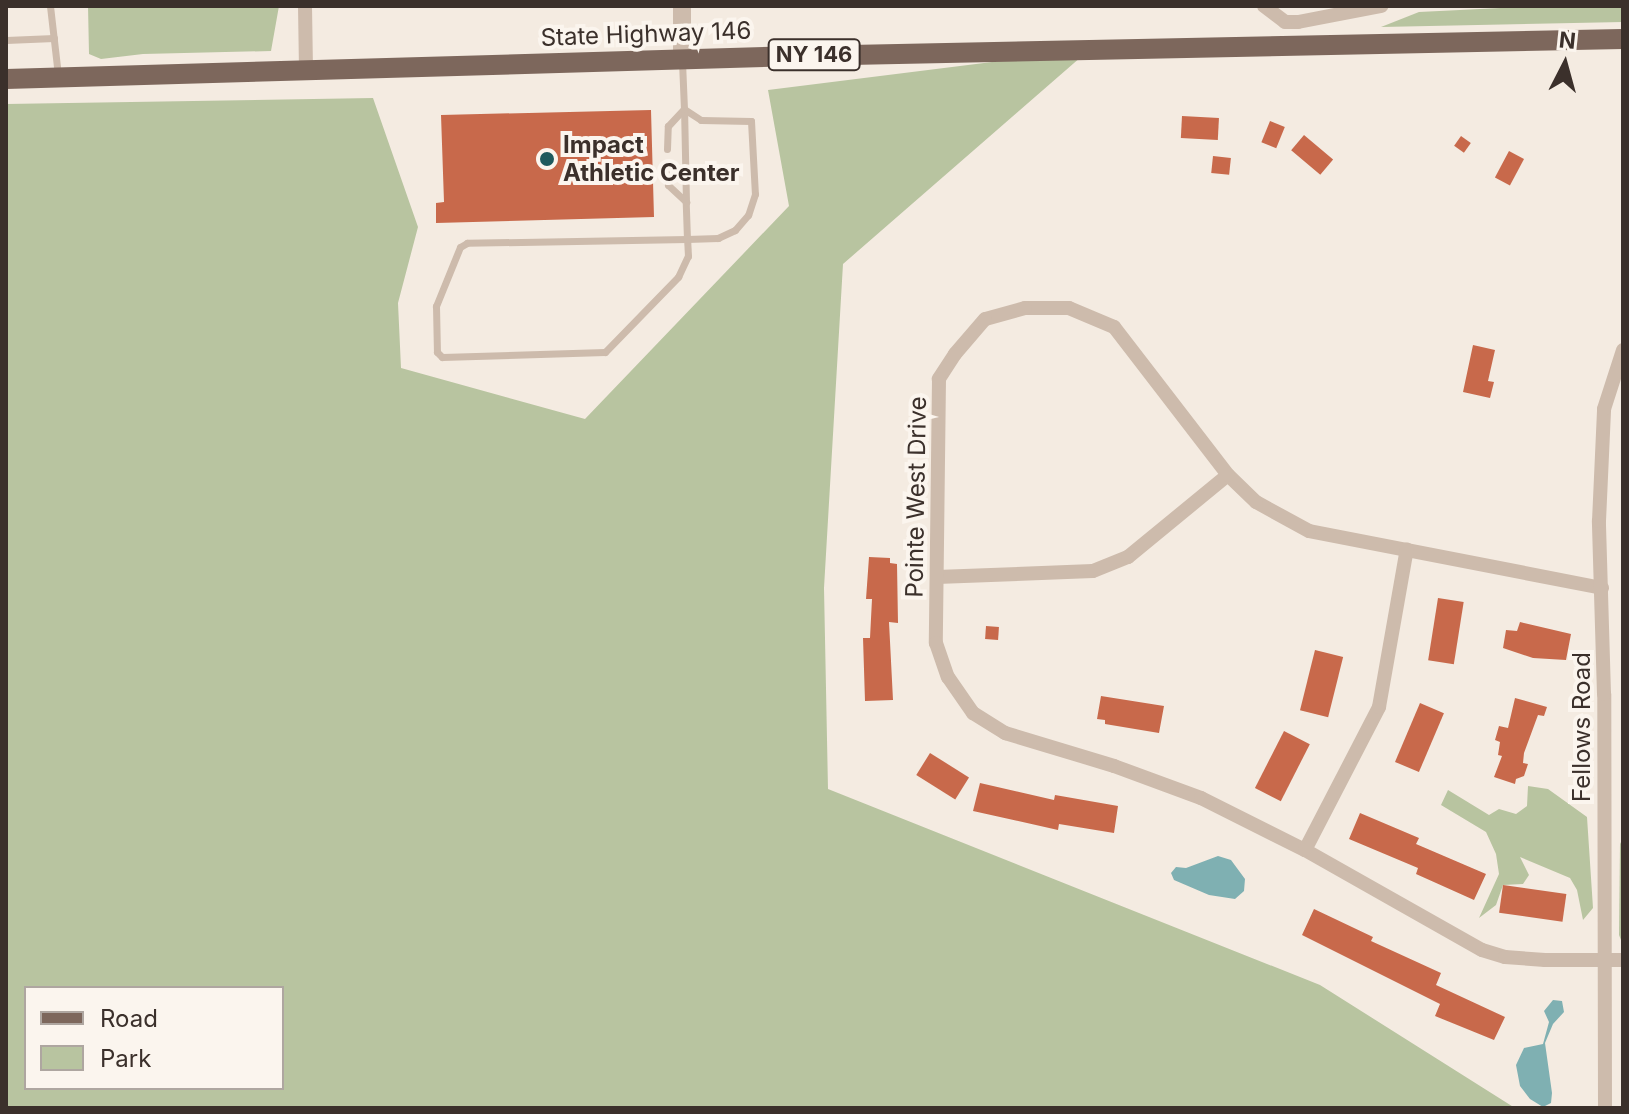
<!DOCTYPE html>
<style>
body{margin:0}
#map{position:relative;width:1629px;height:1114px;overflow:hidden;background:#f4ebe1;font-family:Inter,sans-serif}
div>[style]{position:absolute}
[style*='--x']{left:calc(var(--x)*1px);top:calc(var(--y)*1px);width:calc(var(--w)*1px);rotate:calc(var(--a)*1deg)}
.green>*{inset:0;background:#b8c4a0}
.water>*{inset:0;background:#7fb0b2}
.building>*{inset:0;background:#c8694b;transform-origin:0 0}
.service>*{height:7px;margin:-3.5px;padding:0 3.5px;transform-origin:3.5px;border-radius:3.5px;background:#cdbbac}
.minor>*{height:14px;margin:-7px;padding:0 7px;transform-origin:7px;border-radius:7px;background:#cdbbac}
.tertiary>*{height:18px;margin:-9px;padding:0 9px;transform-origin:9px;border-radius:9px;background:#cdbbac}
.primary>*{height:20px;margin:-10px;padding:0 10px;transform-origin:10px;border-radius:10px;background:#7d675c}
.dots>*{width:22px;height:22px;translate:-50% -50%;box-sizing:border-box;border:4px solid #fbf5ee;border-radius:50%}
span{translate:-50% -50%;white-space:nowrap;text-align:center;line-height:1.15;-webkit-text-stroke:8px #fbf5ee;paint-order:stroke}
.shield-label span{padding:2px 6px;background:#fbf5ee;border:2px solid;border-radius:6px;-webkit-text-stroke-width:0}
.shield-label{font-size:22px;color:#3b302b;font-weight:700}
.street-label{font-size:24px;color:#3b302b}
.poi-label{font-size:24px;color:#3b302b;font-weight:700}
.left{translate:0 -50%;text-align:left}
.frame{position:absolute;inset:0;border:8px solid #3b302b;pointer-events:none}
.legend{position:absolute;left:24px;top:986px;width:260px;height:104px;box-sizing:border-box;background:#fbf5ee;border:2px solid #aea6a0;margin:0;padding:10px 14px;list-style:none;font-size:24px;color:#3b302b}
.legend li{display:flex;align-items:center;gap:16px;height:40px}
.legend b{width:40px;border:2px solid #aea6a0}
.north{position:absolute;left:1525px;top:24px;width:80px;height:80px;-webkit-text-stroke:6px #fbf5ee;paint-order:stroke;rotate:6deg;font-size:22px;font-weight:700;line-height:32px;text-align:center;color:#3b302b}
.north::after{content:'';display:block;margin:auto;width:28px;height:36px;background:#3b302b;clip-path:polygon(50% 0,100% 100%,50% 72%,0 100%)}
</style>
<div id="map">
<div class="green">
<i style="clip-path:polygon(88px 6px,279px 6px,271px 51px,143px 54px,101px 59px,89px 54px)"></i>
<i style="clip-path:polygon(1539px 6px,1623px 6px,1623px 22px,1381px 27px,1419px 12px)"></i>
<i style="clip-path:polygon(evenodd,1089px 50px,843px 264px,824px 588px,828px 789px,1320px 985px,1515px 1108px,6px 1108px,6px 104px,373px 98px,418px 227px,398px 303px,401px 368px,585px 419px,789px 206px,768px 90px,1089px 50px,26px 988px,282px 988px,282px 1088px,26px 1088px,26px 988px)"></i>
<i style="clip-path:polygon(1528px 786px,1548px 789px,1587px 817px,1593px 908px,1583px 920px,1577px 890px,1570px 878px,1520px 857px,1529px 875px,1523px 884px,1503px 885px,1496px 905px,1479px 918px,1499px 874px,1496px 854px,1486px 832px,1441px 805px,1448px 790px,1489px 815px,1499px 809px,1516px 814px,1527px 806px)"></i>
<i style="clip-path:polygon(1623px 838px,1623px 945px,1619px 935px,1620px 844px)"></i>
</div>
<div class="water">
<i style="clip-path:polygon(1218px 856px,1231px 860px,1245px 879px,1244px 891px,1235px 899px,1209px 895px,1174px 880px,1171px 873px,1176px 867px,1186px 868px)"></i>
<i style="clip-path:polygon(1553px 1000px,1562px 1001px,1564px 1012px,1553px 1024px,1545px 1043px,1552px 1093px,1551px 1103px,1543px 1107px,1530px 1099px,1520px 1086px,1516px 1065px,1524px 1048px,1543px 1044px,1549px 1022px,1544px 1011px)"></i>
</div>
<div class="building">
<i style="clip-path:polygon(651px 110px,654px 217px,436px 223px,436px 203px,444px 202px,441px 115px)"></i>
<i style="left:1182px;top:116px;width:37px;height:22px;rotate:3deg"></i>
<i style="left:1270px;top:121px;width:16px;height:23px;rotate:22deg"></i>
<i style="left:1304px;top:135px;width:38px;height:20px;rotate:40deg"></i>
<i style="left:1461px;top:136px;width:12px;height:12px;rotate:35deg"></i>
<i style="left:1509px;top:151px;width:17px;height:30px;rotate:28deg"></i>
<i style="left:1213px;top:156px;width:18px;height:17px;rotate:6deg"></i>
<i style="clip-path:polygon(1473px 345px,1495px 350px,1488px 381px,1494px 382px,1490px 398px,1463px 392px)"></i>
<i style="clip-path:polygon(869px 557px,890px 558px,890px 563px,897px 564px,898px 623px,889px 622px,893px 700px,865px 701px,863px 638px,870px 638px,872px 599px,866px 599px)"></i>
<i style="left:1438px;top:598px;width:26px;height:63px;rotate:9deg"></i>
<i style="clip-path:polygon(1520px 622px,1571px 634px,1566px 660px,1533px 658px,1503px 648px,1506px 630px,1517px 631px)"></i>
<i style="left:986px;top:626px;width:13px;height:13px;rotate:4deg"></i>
<i style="left:1315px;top:650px;width:29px;height:62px;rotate:14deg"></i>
<i style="clip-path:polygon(1101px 696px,1164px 706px,1159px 733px,1105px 724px,1105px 720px,1097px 719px)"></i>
<i style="clip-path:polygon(1515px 698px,1547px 707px,1544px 716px,1538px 715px,1524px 753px,1523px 763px,1528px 764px,1524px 776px,1516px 779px,1515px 784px,1494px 777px,1502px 756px,1498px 755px,1500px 742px,1495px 740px,1499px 726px,1508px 728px)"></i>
<i style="left:1420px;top:703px;width:26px;height:64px;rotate:23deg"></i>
<i style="left:1284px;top:731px;width:29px;height:64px;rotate:27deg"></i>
<i style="left:930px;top:753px;width:46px;height:26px;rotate:32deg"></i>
<i style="clip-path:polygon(980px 783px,1054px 800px,1055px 795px,1118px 806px,1114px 833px,1059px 824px,1058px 830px,973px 811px)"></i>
<i style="clip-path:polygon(1360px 813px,1419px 838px,1416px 844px,1486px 874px,1474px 900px,1416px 874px,1418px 868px,1349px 839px)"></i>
<i style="left:1503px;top:885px;width:64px;height:28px;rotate:8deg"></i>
<i style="clip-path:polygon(1314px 909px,1373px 937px,1371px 941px,1441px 973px,1436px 985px,1505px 1017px,1494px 1040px,1435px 1016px,1440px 1004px,1302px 935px)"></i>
</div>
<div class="service">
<i style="--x:50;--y:6;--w:69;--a:83.4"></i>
<i style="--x:6;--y:40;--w:48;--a:-2.4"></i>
<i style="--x:667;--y:149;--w:23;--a:-88"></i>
<i style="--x:668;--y:126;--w:23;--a:-47"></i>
<i style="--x:684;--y:109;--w:20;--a:33"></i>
<i style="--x:701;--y:120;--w:50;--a:1.1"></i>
<i style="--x:751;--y:121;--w:73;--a:86.9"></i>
<i style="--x:755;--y:194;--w:22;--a:108"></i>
<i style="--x:748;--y:215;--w:20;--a:131"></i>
<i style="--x:735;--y:230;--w:19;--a:155"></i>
<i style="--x:718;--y:238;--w:31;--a:178"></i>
<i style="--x:687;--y:239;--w:220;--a:179"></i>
<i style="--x:467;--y:243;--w:8;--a:150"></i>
<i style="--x:460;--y:247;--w:64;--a:112.1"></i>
<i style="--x:436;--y:306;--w:46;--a:88.8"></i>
<i style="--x:437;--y:352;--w:7;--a:45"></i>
<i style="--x:442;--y:357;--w:163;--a:-1.8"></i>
<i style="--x:605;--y:352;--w:105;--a:-45.8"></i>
<i style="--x:678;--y:277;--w:23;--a:-65"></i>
<i style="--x:688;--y:256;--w:17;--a:-93"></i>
<i style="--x:687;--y:239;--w:37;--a:-92"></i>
<i style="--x:686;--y:202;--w:93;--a:-91.2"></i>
<i style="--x:684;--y:109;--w:48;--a:-92.4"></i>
<i style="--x:667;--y:169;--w:16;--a:86"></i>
<i style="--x:668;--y:185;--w:25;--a:43"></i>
</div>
<div class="minor">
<i style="--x:305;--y:6;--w:66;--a:89.1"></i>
<i style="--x:1264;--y:6;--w:26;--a:37"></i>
<i style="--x:1285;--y:22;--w:13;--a:0"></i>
<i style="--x:1298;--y:22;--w:85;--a:-10.9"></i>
<i style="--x:937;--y:577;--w:156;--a:-2.2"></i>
<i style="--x:1093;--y:571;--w:38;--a:-22"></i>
<i style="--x:1128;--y:557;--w:129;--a:-39.4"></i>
<i style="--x:1602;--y:588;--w:298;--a:-169"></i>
<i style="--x:1309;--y:531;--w:60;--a:-151.3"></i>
<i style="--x:1256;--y:502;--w:39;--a:-136"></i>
<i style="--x:1228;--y:475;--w:187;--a:-127.6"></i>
<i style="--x:1114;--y:327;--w:49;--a:-157.1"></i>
<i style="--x:1069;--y:308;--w:44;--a:180"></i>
<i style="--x:1025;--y:308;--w:41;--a:164.6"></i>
<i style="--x:985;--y:319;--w:46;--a:130.6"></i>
<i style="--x:955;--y:354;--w:30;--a:123"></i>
<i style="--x:939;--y:379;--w:264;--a:90.7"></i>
<i style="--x:936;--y:643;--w:36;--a:71"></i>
<i style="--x:948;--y:677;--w:44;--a:55.2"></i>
<i style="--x:973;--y:713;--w:38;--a:32"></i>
<i style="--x:1005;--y:733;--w:114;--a:16.8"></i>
<i style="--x:1114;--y:766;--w:93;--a:20.2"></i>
<i style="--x:1201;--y:798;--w:116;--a:26.6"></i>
<i style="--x:1305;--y:850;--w:203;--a:29.5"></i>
<i style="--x:1482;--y:950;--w:24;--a:17"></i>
<i style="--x:1505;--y:957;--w:40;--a:4.3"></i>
<i style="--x:1545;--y:960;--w:78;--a:0"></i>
<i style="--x:1305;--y:850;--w:161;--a:-62.6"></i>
<i style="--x:1379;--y:707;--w:160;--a:-80"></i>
<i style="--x:1605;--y:1108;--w:414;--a:-90.1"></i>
<i style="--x:1604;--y:694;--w:173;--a:-91.7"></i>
<i style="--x:1599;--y:521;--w:112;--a:-87.4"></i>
<i style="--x:1604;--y:409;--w:62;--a:-72.1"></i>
</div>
<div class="tertiary">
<i style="--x:682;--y:59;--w:53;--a:-90"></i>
</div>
<div class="primary">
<i style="--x:6;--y:79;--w:796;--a:-1.66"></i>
<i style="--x:802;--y:56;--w:821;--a:-1.19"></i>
</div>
<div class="dots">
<i style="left:547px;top:159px;background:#1f5a5e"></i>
</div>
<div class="shield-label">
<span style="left:814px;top:55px">NY 146</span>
</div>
<div class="street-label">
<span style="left:646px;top:34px;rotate:-2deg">State Highway 146</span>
<span style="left:916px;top:497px;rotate:-89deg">Pointe West Drive</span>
<span style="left:1582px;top:727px;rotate:-90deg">Fellows Road</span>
</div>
<div class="poi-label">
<span class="left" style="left:563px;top:159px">Impact<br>Athletic Center</span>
</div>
<div class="frame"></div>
<ul class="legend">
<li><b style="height:10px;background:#7d675c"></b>Road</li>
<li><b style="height:22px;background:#b8c4a0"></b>Park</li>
</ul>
<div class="north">N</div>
</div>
